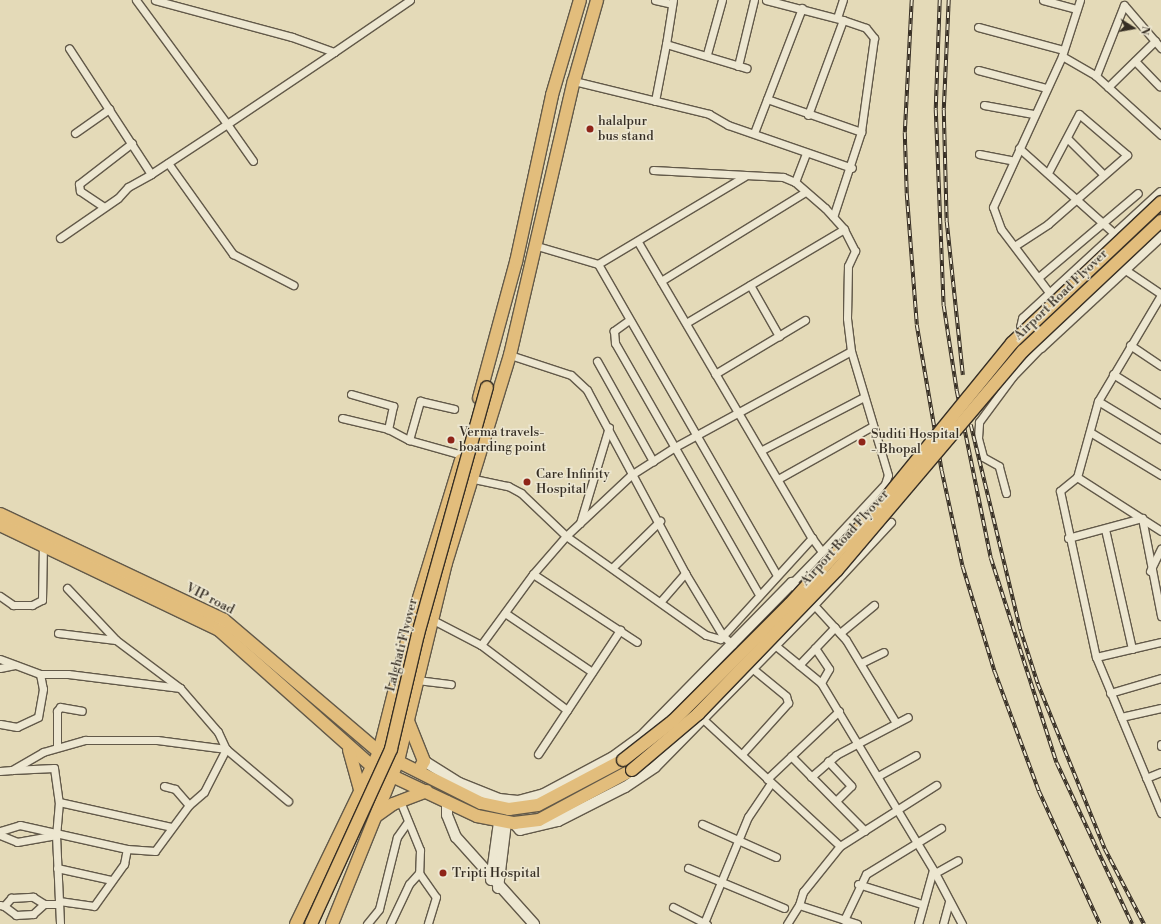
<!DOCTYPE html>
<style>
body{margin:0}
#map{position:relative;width:1161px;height:924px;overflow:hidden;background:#e4dab8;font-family:"Libre Bodoni",serif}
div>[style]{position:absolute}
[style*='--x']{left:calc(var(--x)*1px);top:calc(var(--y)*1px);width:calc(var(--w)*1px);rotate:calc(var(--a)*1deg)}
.roads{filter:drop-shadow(1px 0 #625949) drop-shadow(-1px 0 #625949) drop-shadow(0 1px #625949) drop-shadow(0 -1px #625949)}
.street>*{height:7px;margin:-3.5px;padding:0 3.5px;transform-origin:3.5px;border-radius:3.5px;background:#ede7d1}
.secondary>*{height:10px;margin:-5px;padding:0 5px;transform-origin:5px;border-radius:5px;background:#ede7d1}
.primary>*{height:12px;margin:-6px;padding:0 6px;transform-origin:6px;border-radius:6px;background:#e2bd7c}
.rail>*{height:3.5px;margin-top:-1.75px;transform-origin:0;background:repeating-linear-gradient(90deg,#ede7d1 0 6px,#362e24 0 12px);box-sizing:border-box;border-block:1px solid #362e24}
.bridges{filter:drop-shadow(1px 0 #362e24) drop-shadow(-1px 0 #362e24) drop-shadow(0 1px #362e24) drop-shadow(0 -1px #362e24)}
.primary-bridge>*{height:12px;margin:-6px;padding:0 6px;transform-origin:6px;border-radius:6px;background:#e2bd7c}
.dots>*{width:11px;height:11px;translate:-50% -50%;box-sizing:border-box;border:2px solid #ede7d1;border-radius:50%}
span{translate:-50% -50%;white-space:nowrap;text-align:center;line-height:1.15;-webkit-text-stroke:3px #ede7d1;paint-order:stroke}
.poi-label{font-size:13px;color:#362e24}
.left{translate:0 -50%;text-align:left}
.street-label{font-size:13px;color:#362e24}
.north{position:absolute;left:1113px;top:8px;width:40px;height:40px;-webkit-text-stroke:3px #ede7d1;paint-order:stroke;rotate:101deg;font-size:11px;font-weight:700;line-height:16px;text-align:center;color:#362e24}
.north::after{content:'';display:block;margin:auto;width:14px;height:18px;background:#362e24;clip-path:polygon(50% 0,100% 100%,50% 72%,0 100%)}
</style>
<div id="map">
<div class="roads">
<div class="street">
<i style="--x:136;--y:0;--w:154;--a:53.7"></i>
<i style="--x:227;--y:124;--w:129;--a:-33.9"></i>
<i style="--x:334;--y:52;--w:45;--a:-160.3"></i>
<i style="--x:292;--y:37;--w:142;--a:-164.9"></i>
<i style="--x:655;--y:0;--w:17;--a:13"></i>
<i style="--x:673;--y:0;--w:45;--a:99"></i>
<i style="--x:666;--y:44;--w:84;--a:16.7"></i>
<i style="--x:766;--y:0;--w:80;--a:14.6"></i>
<i style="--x:843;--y:20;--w:24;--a:19"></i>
<i style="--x:866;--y:28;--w:13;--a:51"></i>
<i style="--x:874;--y:38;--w:95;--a:97.9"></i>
<i style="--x:861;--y:132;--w:89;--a:108.2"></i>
<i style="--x:1043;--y:0;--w:35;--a:15"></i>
<i style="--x:837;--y:18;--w:19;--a:-72"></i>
<i style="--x:978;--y:27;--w:88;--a:15.1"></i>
<i style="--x:334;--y:52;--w:92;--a:-34.4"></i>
<i style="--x:707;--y:54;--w:56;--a:-74.5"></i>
<i style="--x:1062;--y:56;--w:39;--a:30"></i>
<i style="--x:1096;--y:76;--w:88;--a:42.2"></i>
<i style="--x:1135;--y:61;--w:35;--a:46"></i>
<i style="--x:738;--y:66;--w:68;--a:-76.4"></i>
<i style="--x:978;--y:70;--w:70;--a:14.8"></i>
<i style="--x:1096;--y:76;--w:76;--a:-68.5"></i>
<i style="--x:1124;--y:5;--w:57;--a:49.3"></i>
<i style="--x:574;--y:81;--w:139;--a:13.7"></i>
<i style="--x:709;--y:114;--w:22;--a:30"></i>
<i style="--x:728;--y:125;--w:131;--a:19.1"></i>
<i style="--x:1108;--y:87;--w:66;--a:-44.4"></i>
<i style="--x:767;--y:99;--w:100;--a:19.3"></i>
<i style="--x:655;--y:101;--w:58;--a:-79.1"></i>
<i style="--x:984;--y:105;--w:50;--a:10.4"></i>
<i style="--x:808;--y:115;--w:101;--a:-69.8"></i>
<i style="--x:75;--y:133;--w:42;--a:-35.2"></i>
<i style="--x:754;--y:133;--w:134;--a:-69"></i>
<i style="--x:1067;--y:138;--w:49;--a:45"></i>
<i style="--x:1019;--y:148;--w:129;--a:41.9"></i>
<i style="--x:979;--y:154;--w:33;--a:11"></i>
<i style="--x:168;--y:163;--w:112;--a:54.5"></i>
<i style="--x:233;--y:254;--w:68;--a:27.3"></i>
<i style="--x:151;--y:174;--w:91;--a:-33.3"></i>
<i style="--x:227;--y:124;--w:45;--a:54.9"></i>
<i style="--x:795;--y:182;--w:30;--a:-69"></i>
<i style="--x:104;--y:207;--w:29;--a:-146"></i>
<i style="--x:80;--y:191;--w:7;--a:-98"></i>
<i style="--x:79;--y:184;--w:67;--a:-37.7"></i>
<i style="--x:60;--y:238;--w:70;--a:-34.6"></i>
<i style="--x:118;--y:198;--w:15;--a:-48"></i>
<i style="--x:128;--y:187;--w:26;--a:-29"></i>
<i style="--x:151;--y:174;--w:150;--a:-123.1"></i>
<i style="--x:638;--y:242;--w:343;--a:59.6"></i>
<i style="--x:1016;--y:245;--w:38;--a:-33"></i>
<i style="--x:1048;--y:224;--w:105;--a:-41.1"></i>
<i style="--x:1127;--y:155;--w:63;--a:-139.5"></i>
<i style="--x:1079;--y:114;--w:64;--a:117.8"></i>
<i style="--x:537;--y:246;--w:64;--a:16.4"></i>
<i style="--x:598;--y:264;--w:359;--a:60.1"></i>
<i style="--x:598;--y:264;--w:171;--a:-30.9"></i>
<i style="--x:1124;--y:269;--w:45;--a:34"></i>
<i style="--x:1040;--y:276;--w:128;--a:-40.3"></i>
<i style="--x:661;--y:281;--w:169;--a:-31.7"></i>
<i style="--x:750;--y:285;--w:59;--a:60.4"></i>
<i style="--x:1051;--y:295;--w:83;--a:-127.1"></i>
<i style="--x:1001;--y:229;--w:23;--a:-110"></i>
<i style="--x:993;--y:207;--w:166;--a:-65.4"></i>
<i style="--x:1062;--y:56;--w:59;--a:-72.2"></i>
<i style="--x:1161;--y:295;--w:123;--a:120.7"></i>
<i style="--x:1098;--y:401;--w:79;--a:105.4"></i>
<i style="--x:1077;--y:477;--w:22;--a:141"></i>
<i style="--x:1060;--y:491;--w:170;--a:77.8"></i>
<i style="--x:1096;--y:657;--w:169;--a:67.4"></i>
<i style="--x:629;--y:320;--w:19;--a:144"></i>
<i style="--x:614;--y:331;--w:12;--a:85"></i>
<i style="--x:615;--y:343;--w:288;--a:60.2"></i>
<i style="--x:686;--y:323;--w:184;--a:-30.7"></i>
<i style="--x:1130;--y:345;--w:37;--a:34"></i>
<i style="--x:510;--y:355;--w:64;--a:18.2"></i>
<i style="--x:571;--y:375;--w:22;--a:43"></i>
<i style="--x:587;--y:390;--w:208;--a:61.8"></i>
<i style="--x:685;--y:573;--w:74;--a:58.9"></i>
<i style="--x:723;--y:636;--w:13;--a:42"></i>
<i style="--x:597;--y:361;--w:115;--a:60.8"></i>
<i style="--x:715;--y:374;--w:105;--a:-31"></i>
<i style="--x:1113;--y:374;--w:57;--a:32"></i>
<i style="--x:351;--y:394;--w:44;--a:15.9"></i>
<i style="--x:393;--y:406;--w:24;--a:102"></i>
<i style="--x:1098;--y:401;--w:74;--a:31.1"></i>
<i style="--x:342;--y:418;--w:47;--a:13.4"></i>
<i style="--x:388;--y:429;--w:24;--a:28"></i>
<i style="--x:409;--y:440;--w:55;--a:15.8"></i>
<i style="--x:1090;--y:432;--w:83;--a:31.2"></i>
<i style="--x:409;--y:440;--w:41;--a:-74.2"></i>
<i style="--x:420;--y:401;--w:35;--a:13"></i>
<i style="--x:762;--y:450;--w:113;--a:-27.5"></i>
<i style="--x:1077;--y:477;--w:100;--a:32.7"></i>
<i style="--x:474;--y:479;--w:35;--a:12"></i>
<i style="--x:508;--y:486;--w:15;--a:28"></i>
<i style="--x:521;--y:493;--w:62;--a:43.7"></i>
<i style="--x:566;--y:536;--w:171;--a:35.3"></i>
<i style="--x:706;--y:635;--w:15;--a:16"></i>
<i style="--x:720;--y:639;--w:137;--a:-47.7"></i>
<i style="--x:812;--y:538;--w:17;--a:54"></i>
<i style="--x:822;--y:552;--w:93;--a:-47.2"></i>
<i style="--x:885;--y:484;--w:9;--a:-72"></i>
<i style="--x:888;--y:475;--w:129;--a:-106.6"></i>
<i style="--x:851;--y:351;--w:33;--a:-97"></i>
<i style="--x:847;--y:318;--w:52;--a:-88.9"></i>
<i style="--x:848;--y:266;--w:17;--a:-65"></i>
<i style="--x:855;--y:251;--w:25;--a:-117"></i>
<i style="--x:844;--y:229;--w:28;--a:-132"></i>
<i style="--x:825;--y:208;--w:40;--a:-139"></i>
<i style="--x:795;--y:182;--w:13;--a:-157"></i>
<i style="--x:783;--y:177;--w:130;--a:-176.9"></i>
<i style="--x:778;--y:479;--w:107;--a:-29.2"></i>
<i style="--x:1006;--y:493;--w:28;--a:-105"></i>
<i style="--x:999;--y:466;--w:18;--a:-151"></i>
<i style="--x:983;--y:457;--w:20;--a:-105"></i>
<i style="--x:978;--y:438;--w:16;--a:-86"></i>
<i style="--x:979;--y:422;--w:57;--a:-53.5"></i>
<i style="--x:1013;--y:376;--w:40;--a:-46"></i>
<i style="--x:891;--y:522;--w:113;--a:132.9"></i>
<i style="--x:814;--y:605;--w:47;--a:47.6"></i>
<i style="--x:846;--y:640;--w:97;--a:58.9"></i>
<i style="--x:580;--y:523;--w:100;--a:-73.2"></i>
<i style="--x:1105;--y:529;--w:123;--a:77.3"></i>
<i style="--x:1068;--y:538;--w:77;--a:-15.1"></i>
<i style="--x:1142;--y:518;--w:100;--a:79"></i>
<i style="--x:613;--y:567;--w:66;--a:-44.4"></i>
<i style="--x:1150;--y:571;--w:25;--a:-64"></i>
<i style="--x:533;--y:574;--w:124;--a:33.2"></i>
<i style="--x:792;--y:583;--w:43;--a:-45.9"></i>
<i style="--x:67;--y:588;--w:71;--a:46.7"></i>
<i style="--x:116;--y:640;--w:80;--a:36.9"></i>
<i style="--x:180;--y:688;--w:58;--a:49.2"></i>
<i style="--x:218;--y:732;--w:19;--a:65"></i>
<i style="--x:226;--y:749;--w:81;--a:40"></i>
<i style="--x:0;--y:596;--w:16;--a:35"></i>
<i style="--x:13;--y:605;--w:19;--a:0"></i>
<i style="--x:32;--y:605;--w:11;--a:-27"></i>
<i style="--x:42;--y:600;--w:55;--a:-89"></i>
<i style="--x:661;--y:601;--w:37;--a:-49"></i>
<i style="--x:505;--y:613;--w:105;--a:34.1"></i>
<i style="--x:431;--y:619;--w:56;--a:27.5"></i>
<i style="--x:481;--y:645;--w:108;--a:37.1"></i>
<i style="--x:58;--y:633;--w:58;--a:6.9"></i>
<i style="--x:840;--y:633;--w:44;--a:-39.5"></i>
<i style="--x:481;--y:645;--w:88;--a:-53.8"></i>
<i style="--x:533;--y:574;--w:50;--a:-49"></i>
<i style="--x:566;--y:536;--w:89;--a:-43.2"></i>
<i style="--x:631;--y:475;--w:52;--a:-32.5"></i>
<i style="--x:675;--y:447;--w:200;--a:-28.6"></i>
<i style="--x:776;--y:646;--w:58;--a:39.4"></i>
<i style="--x:821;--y:683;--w:222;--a:59"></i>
<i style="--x:935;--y:873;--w:58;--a:62.1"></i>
<i style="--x:815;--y:648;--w:25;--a:56"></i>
<i style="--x:829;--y:669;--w:16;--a:120"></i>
<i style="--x:1096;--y:657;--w:67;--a:-13"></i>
<i style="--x:0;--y:659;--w:43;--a:20.6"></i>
<i style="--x:40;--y:674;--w:15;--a:79"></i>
<i style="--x:43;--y:689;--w:28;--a:100"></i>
<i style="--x:38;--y:717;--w:23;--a:155"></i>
<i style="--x:17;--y:727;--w:17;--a:-170"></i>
<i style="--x:861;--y:663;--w:25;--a:-26"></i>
<i style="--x:799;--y:665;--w:52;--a:-46.5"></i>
<i style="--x:0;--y:668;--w:15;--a:-11"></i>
<i style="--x:40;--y:674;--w:28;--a:0"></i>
<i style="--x:68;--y:674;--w:113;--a:7.1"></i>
<i style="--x:417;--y:680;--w:34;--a:7"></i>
<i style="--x:1110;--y:693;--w:53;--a:-16.4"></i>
<i style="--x:1121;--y:717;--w:41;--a:-12.7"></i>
<i style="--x:704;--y:720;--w:185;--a:42.8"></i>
<i style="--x:1161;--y:744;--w:2;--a:90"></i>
<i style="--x:57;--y:747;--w:36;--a:-90"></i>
<i style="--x:57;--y:711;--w:5;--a:-53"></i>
<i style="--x:60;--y:707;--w:22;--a:10"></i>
<i style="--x:538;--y:754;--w:149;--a:-56.5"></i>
<i style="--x:742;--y:754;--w:69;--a:-48"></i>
<i style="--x:788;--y:703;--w:7;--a:-106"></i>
<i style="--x:786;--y:696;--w:43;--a:-140.7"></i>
<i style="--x:791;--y:756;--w:105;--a:45.4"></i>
<i style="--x:828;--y:761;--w:34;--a:47"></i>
<i style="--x:851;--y:786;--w:21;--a:135"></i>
<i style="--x:12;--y:770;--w:42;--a:-2.7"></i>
<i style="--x:54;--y:768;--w:34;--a:82"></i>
<i style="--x:59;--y:802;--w:33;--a:95"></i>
<i style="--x:56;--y:835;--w:89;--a:87.4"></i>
<i style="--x:0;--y:771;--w:12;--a:-5"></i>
<i style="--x:12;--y:770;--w:36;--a:-30"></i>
<i style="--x:43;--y:752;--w:44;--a:-15.9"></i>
<i style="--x:85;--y:740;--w:72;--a:0"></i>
<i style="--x:157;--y:740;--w:70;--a:7.4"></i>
<i style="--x:226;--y:749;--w:48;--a:117.1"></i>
<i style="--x:204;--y:792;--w:20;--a:139"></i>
<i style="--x:189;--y:805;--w:57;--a:126.5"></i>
<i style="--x:155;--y:851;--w:28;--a:-176"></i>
<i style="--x:127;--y:849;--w:110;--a:-167.4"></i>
<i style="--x:20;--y:825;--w:21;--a:163"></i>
<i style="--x:878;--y:776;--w:43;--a:-28.9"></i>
<i style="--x:811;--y:777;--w:33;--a:-41"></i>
<i style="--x:836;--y:755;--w:81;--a:-27.8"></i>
<i style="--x:1146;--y:778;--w:16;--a:-22"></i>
<i style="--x:767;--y:779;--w:99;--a:-43.4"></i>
<i style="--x:164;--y:786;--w:11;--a:15"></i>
<i style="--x:175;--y:789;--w:21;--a:49"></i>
<i style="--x:400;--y:801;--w:53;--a:67.8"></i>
<i style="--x:420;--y:850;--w:23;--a:92"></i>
<i style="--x:419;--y:873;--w:29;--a:55"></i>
<i style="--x:436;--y:897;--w:28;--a:107"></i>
<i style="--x:59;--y:802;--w:116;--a:12.5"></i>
<i style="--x:702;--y:824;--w:81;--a:24"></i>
<i style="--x:0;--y:835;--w:18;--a:22"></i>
<i style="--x:17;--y:842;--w:40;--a:-10"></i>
<i style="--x:57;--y:868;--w:55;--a:12.5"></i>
<i style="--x:688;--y:868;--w:104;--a:22.6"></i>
<i style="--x:935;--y:873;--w:26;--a:-29"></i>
<i style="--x:858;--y:884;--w:67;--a:17.4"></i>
<i style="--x:59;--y:901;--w:35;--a:8"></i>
<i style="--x:94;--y:906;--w:52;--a:-54.5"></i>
<i style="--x:124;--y:864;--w:15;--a:-79"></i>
<i style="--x:0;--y:905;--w:4;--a:14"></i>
<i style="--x:4;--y:906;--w:11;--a:-49"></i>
<i style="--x:11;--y:898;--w:22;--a:-3"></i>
<i style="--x:33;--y:897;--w:13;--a:32"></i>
<i style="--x:44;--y:904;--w:15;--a:0"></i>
<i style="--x:799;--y:905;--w:14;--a:-73"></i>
<i style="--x:803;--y:892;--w:59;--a:-51.2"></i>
<i style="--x:840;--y:846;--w:114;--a:-32.4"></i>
<i style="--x:4;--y:906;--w:15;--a:37"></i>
<i style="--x:16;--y:915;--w:17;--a:-3"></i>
<i style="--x:33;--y:914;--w:15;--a:-42"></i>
<i style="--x:673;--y:907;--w:38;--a:27"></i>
<i style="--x:844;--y:920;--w:51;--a:-64.4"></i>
<i style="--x:866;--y:874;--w:88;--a:-31.5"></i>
<i style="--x:704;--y:923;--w:115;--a:-67.5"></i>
<i style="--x:748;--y:817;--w:41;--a:-55.9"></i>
<i style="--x:367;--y:924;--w:19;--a:-51"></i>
<i style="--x:379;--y:909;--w:74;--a:-76"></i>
<i style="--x:397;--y:837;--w:19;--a:-55"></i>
<i style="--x:390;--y:924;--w:44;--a:-64.6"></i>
<i style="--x:409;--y:884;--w:15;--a:-48"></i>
<i style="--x:787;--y:924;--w:22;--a:-58"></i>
<i style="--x:799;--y:905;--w:61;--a:18.1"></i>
<i style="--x:918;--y:924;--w:56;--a:-74.5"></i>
<i style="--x:943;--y:924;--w:23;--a:-75"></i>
</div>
<div class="secondary">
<i style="--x:1161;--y:193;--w:186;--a:137.4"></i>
<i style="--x:1024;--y:319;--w:9;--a:103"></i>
<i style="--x:1022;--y:328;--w:22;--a:56"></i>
<i style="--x:1034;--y:346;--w:7;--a:8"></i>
<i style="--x:1041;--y:347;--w:163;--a:-42.8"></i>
<i style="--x:424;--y:761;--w:41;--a:32.2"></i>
<i style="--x:459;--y:783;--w:43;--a:21.8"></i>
<i style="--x:499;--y:799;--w:19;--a:6"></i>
<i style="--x:518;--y:801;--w:27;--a:-15"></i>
<i style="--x:544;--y:794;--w:78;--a:-28.2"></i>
<i style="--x:613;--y:757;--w:34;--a:-36"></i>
<i style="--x:641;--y:737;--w:216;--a:-45.6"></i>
<i style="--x:792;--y:583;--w:31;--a:45"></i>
<i style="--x:814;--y:605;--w:227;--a:134.5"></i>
<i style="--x:655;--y:767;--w:36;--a:146"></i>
<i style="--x:625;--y:787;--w:75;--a:153.1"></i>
<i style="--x:558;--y:821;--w:39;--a:167"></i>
<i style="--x:520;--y:830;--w:9;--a:-131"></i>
<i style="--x:447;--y:801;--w:14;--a:90"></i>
<i style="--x:447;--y:815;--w:24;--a:68"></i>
<i style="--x:456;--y:837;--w:117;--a:48.1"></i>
<i style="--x:491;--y:880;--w:59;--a:-82.1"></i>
<i style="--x:498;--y:888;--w:65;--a:-83"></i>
</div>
<div class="primary">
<i style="--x:479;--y:398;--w:141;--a:-74.8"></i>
<i style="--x:516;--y:262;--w:171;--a:-77.8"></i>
<i style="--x:552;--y:95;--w:99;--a:-73.6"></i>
<i style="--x:0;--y:514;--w:248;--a:25.3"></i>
<i style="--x:224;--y:620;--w:204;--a:40.4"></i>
<i style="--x:379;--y:752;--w:114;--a:26.6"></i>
<i style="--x:481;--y:803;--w:29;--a:12"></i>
<i style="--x:509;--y:809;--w:29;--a:-8"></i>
<i style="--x:538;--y:805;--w:96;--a:-27.9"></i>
<i style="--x:0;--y:525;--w:243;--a:25.6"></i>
<i style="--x:219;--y:630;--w:206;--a:41.7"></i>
<i style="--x:373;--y:767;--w:115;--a:25.2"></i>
<i style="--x:477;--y:816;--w:38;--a:11"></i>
<i style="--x:514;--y:823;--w:25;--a:-7"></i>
<i style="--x:539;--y:820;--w:106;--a:-28.3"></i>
<i style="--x:408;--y:721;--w:43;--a:68.2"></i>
<i style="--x:424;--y:761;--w:10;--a:119"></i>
<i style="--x:349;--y:750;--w:45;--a:74.4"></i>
<i style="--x:376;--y:816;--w:21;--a:-35"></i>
<i style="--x:393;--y:804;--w:36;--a:-21"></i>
<i style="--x:296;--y:924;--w:191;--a:-64.2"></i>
<i style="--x:379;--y:752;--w:142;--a:-75.8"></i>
<i style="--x:414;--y:614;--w:161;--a:-73"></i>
<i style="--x:332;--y:924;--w:176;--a:-68"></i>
<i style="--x:398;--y:761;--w:204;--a:-76.4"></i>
<i style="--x:446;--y:563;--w:218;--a:-72.9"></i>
<i style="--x:510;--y:355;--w:281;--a:-76.9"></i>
<i style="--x:574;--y:81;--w:84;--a:-74.1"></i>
</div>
</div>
<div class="rail">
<i style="--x:912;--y:0;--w:133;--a:93"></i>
<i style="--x:905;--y:133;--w:61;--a:88.1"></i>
<i style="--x:907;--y:194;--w:131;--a:85.6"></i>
<i style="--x:917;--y:325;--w:148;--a:80.3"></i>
<i style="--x:942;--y:471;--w:98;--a:77.7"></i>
<i style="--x:963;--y:567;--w:110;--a:73.1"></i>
<i style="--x:995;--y:672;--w:127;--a:69.7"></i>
<i style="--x:1039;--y:791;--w:146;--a:65.4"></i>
<i style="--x:940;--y:0;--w:110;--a:92.1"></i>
<i style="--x:936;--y:110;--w:196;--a:87.7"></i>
<i style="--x:944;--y:306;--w:86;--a:81.3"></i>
<i style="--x:957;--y:391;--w:170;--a:78.5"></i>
<i style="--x:991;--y:558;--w:215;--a:72.2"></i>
<i style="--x:1057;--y:763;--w:178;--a:65"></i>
<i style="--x:949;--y:0;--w:110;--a:92.6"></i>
<i style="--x:944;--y:110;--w:112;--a:88.5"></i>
<i style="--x:947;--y:222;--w:154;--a:84"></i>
<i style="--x:971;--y:425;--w:212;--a:76.4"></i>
<i style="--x:1021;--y:631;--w:56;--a:72.2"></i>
<i style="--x:1038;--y:684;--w:178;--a:67.9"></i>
<i style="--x:1105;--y:849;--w:85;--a:62.5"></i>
</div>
<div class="bridges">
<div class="primary-bridge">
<i style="--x:623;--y:760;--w:63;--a:-38"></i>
<i style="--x:673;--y:721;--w:165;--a:-45"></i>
<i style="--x:790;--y:604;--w:137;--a:-47.7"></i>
<i style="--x:882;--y:503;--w:206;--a:-50.9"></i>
<i style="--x:1012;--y:343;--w:205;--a:-43.4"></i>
<i style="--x:632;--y:770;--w:87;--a:-40.3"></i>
<i style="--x:698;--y:714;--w:200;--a:-46"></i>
<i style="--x:837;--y:570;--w:287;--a:-49.7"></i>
<i style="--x:1023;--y:351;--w:190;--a:-43.3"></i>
<i style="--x:311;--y:924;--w:192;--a:-65.4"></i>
<i style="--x:391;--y:749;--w:118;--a:-76.8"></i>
<i style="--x:418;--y:634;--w:256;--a:-74.4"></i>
</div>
</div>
<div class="dots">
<i style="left:590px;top:129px;background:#8f2418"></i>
<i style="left:451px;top:440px;background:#8f2418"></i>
<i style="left:862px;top:442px;background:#8f2418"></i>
<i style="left:527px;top:482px;background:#8f2418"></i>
<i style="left:443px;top:873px;background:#8f2418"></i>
</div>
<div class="poi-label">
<span class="left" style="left:598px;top:129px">halalpur<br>bus stand</span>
<span class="left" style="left:459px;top:440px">Verma travels-<br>boarding point</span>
<span class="left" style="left:871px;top:442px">Suditi Hospital<br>- Bhopal</span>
<span class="left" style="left:536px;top:482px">Care Infinity<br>Hospital</span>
<span class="left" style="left:452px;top:873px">Tripti Hospital</span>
</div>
<div class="street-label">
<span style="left:1061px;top:295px;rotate:-44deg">Airport Road Flyover</span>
<span style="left:845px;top:538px;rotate:-48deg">Airport Road Flyover</span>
<span style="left:210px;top:599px;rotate:27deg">VIP road</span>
<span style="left:402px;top:645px;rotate:-76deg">Lalghati Flyover</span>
</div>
<div class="north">N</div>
</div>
